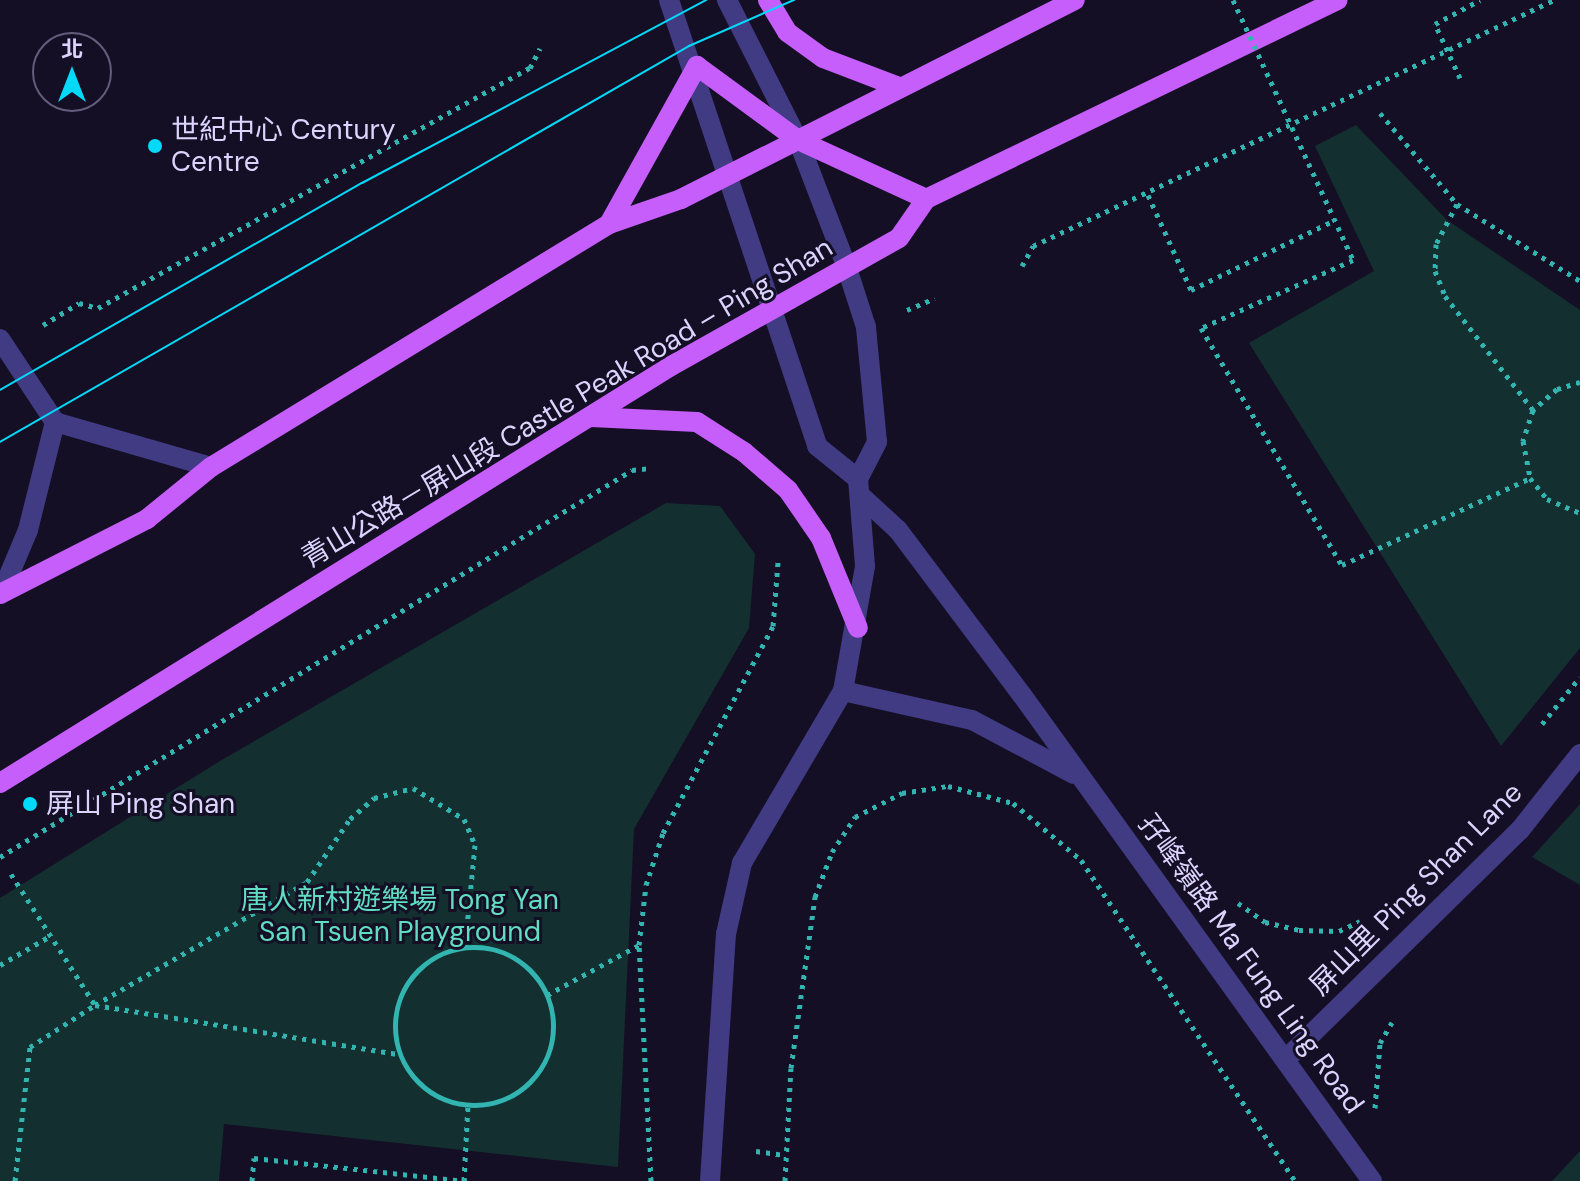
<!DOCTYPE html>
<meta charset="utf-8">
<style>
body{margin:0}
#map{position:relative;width:1580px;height:1181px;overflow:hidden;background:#140f25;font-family:"DM Sans","Noto Sans TC",sans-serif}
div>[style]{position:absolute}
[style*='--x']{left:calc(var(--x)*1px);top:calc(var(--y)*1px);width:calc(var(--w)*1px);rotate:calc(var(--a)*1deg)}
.green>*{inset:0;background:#132f2f}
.path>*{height:5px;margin-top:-2.5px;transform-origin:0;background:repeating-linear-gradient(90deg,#32b5b1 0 4px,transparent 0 10px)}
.path>.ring{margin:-2.5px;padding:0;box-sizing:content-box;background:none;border:5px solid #32b5b1;border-radius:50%}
.minor>*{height:20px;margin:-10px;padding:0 10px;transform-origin:10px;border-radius:10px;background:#403b83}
.major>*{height:20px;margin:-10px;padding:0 10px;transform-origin:10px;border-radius:10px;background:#c65efc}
.tram>*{height:2px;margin:-1px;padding:0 1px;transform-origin:1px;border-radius:1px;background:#05d9f9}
.path-bridge>*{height:5px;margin-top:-2.5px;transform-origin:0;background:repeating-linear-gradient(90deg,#32b5b1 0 4px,transparent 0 10px)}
.dots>*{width:22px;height:22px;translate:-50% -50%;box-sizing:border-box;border:4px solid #140f25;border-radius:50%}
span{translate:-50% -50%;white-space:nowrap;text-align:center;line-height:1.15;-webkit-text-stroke:6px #140f25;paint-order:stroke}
.poi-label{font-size:28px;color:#dbd5fe}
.left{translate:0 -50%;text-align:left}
.street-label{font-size:28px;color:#dbd5fe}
.park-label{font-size:28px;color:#61ddc2}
.north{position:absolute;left:32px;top:32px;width:80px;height:80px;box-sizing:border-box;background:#140f25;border:2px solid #645e7c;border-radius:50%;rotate:0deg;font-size:22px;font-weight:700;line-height:32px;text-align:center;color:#dbd5fe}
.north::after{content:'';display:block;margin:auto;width:28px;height:36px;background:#05d9f9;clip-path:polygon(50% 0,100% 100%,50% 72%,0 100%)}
</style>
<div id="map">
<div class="green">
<i style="clip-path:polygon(1356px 125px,1447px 220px,1580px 310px,1580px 648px,1501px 746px,1249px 343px,1374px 271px,1315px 146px)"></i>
<i style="clip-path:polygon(666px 503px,720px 506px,755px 554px,749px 628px,634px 829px,618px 1167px,224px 1124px,219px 1181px,0 1181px,0 898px,220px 761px)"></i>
<i style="clip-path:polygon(1580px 804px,1580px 885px,1532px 857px)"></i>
<i style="clip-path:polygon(1580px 1151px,1580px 1181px,1552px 1181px)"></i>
</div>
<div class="path">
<i style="--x:1460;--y:78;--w:60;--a:-114.8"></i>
<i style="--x:1435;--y:24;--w:51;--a:-28.1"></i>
<i style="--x:1380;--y:113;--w:119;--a:49.8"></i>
<i style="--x:1457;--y:204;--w:145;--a:32"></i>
<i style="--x:1148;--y:195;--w:104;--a:65.6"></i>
<i style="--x:1191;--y:290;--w:160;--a:-25.9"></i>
<i style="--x:1457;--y:204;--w:45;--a:117.7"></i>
<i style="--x:1436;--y:244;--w:27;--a:92"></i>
<i style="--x:1435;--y:271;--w:27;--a:68"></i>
<i style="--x:1445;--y:296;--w:144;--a:52.3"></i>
<i style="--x:1022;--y:266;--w:23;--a:-61"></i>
<i style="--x:1033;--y:246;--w:576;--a:-25.28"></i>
<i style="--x:907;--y:310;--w:30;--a:-23"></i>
<i style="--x:43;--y:325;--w:42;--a:-31.4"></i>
<i style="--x:79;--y:303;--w:20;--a:15"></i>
<i style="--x:98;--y:308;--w:494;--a:-29.1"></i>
<i style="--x:530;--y:68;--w:22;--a:-63"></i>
<i style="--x:1580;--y:382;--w:24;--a:163"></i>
<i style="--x:1557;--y:389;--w:32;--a:139"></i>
<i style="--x:1533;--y:410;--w:33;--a:108"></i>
<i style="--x:1523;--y:441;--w:38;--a:79"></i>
<i style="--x:1530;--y:478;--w:27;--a:51"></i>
<i style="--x:1547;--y:499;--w:36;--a:23"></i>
<i style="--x:1342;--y:565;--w:207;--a:-24.8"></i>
<i style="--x:1542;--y:724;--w:60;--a:-51"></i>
<i style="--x:0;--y:857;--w:741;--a:-31.48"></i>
<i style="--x:632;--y:470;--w:18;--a:-6"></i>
<i style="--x:11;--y:874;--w:156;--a:57.3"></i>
<i style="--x:95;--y:1005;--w:245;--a:-30.1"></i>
<i style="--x:307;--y:882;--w:76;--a:-55.7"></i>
<i style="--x:350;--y:819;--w:32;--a:-41"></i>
<i style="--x:374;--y:798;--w:40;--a:-14.4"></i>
<i style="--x:413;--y:788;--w:60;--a:31.3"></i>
<i style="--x:464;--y:819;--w:28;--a:67"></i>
<i style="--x:475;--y:845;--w:102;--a:95.6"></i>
<i style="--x:1238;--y:903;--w:33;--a:35"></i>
<i style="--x:1265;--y:922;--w:35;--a:13"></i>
<i style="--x:1299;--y:930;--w:40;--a:1.4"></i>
<i style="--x:1339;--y:931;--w:23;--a:-25"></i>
<i class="ring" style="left:395px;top:947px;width:153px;height:153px"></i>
<i style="--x:0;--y:965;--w:60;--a:-30"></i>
<i style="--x:547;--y:995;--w:105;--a:-28.5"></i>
<i style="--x:1375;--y:1108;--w:65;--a:-85.6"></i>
<i style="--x:1380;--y:1043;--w:24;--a:-60"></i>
<i style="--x:756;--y:1151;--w:30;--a:8"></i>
<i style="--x:15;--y:1181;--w:135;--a:-83.6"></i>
<i style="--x:30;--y:1047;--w:77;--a:-32.9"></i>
<i style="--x:95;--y:1005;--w:308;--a:9.2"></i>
<i style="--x:252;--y:1181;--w:23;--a:-85"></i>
<i style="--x:254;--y:1158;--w:214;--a:6.2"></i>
<i style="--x:464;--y:1181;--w:76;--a:-87"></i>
<i style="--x:651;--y:1181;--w:236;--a:-92.9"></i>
<i style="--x:639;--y:945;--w:60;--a:-83.3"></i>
<i style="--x:646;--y:885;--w:55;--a:-71.9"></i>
<i style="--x:663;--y:833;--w:234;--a:-62"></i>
<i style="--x:773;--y:626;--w:64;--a:-85.5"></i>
<i style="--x:785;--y:1181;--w:113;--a:-87"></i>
<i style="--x:791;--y:1068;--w:173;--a:-82"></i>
<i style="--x:815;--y:897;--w:48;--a:-69.3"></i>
<i style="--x:832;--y:852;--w:42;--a:-56.7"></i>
<i style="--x:855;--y:817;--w:53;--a:-27.1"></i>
<i style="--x:902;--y:793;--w:47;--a:-8.7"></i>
<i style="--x:948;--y:786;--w:67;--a:14.7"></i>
<i style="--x:1013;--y:803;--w:89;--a:40"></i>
<i style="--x:1081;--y:860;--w:386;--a:56.3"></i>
</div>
<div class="minor">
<i style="--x:669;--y:0;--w:470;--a:71.6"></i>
<i style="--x:817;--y:446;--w:53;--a:38.8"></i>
<i style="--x:0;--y:339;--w:100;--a:56.5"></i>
<i style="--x:55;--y:422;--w:162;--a:16.1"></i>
<i style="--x:861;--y:496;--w:50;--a:42.6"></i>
<i style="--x:898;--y:530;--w:206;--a:53.1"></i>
<i style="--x:1022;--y:695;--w:599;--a:54.24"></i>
<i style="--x:1;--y:594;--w:69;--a:-67.1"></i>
<i style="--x:28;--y:530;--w:111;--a:-76"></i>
<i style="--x:843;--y:691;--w:132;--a:12.7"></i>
<i style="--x:972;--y:720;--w:115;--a:27.9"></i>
<i style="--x:1287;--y:1058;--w:326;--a:-44.4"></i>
<i style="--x:1520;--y:830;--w:97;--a:-51.7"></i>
<i style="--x:710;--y:1181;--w:248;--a:-86.3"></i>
<i style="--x:726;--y:934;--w:73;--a:-77.3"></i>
<i style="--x:742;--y:863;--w:199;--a:-59.6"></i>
<i style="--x:843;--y:691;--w:127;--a:-80"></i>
<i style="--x:865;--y:566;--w:87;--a:-94.6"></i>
<i style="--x:858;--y:479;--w:42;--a:-62.8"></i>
<i style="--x:877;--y:442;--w:116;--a:-95.5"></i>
<i style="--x:866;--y:327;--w:65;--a:-107.9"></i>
<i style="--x:846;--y:265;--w:134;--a:-111"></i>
<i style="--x:798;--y:140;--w:157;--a:-116.9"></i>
</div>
<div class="major">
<i style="--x:768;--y:0;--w:37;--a:59"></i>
<i style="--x:787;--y:32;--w:44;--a:35.8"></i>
<i style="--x:823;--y:58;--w:81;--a:20.9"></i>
<i style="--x:609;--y:224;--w:181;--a:-60.9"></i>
<i style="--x:697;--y:66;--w:125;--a:36.2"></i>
<i style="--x:798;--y:140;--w:141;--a:24.7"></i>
<i style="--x:591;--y:417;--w:106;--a:2.7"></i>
<i style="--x:697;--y:422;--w:56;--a:32.6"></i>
<i style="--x:744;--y:452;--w:58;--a:40.8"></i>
<i style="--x:788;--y:490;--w:58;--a:55.5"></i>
<i style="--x:821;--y:538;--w:97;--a:67.7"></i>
<i style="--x:0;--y:594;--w:165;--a:-27"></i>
<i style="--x:147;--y:519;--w:82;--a:-39.1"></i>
<i style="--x:211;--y:467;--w:466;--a:-31.4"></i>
<i style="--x:609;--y:224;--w:76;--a:-19.1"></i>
<i style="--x:681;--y:199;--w:441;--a:-26.8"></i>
<i style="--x:0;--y:783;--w:790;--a:-31.86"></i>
<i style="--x:671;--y:366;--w:261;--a:-29.3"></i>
<i style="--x:899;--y:238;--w:47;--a:-55.3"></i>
<i style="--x:926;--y:199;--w:457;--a:-25.8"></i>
</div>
<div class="tram">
<i style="--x:0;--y:390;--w:417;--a:-29.8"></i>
<i style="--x:362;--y:183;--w:390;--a:-28"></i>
<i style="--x:0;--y:442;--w:795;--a:-29.89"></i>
<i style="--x:689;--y:46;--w:115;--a:-23.7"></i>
</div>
<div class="path-bridge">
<i style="--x:1233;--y:0;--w:286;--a:65.2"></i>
<i style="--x:1353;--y:260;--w:167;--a:155.9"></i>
<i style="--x:1201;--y:328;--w:276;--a:59.3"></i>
</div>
<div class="dots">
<i style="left:155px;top:146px;background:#05d9f9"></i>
<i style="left:30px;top:804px;background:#05d9f9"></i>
</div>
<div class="poi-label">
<span class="left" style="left:171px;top:146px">世紀中心 Century<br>Centre</span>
<span class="left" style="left:46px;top:804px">屏山 Ping Shan</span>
</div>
<div class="street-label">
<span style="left:567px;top:403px;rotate:-31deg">青山公路－屏山段 Castle Peak Road – Ping Shan</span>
<span style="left:1416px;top:889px;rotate:-45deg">屏山里 Ping Shan Lane</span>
<span style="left:1251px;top:964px;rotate:54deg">孖峰嶺路 Ma Fung Ling Road</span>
</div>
<div class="park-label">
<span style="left:400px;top:916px">唐人新村遊樂場 Tong Yan<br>San Tsuen Playground</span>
</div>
<div class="north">北</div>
</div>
